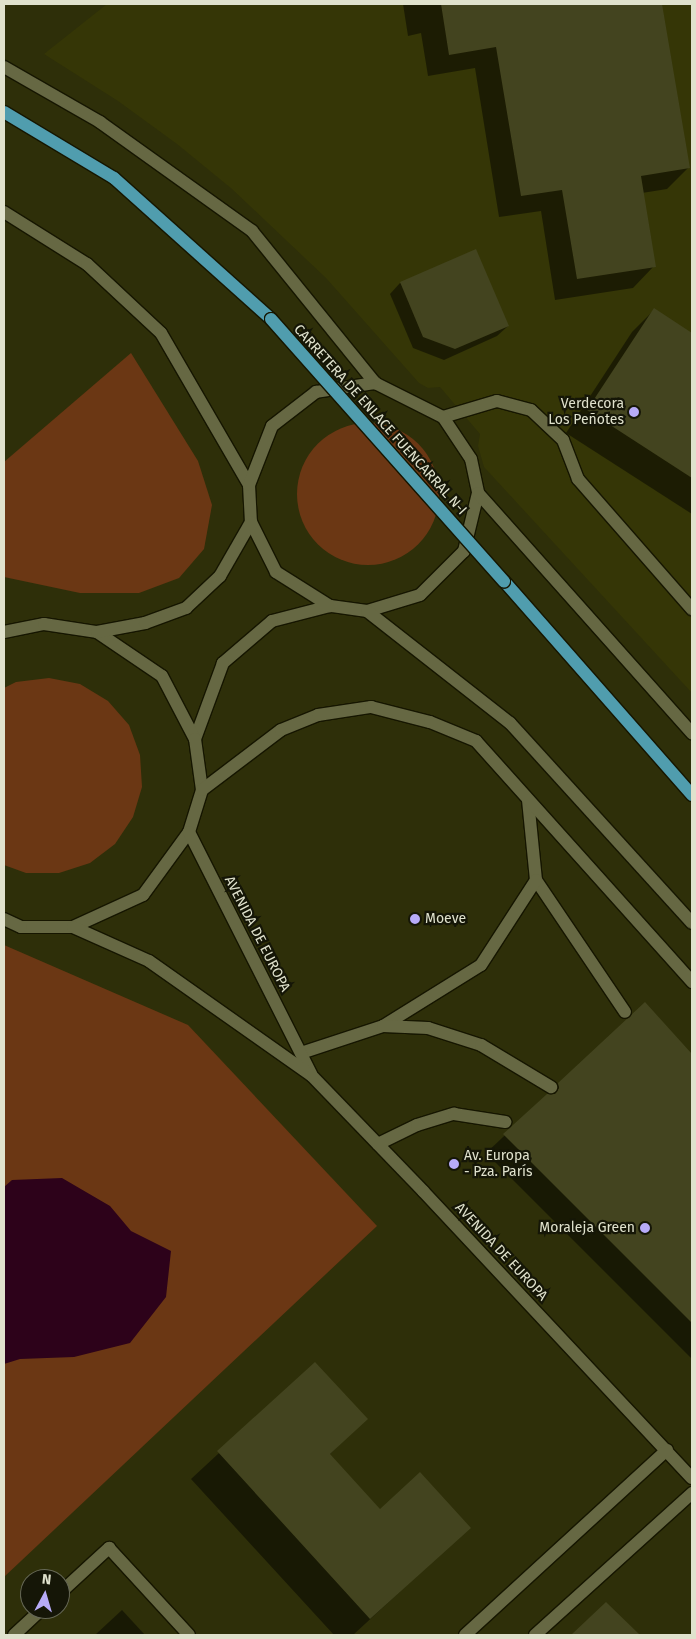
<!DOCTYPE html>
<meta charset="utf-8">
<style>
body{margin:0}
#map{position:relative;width:696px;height:1639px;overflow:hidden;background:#2e2f09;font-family:"Fira Sans",sans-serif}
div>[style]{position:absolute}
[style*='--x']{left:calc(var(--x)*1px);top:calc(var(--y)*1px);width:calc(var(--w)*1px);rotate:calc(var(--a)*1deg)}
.built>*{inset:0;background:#353606}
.green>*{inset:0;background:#6b3714}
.round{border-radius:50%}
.water>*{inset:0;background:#2d021a}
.shadow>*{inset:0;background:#0007}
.building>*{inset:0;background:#43441f}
.roads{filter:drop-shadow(1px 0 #161600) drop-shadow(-1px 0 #161600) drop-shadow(0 1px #161600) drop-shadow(0 -1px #161600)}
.lane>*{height:12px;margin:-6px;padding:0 6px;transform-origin:6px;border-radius:6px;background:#666843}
.street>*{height:12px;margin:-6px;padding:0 6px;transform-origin:6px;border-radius:6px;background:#666843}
.primary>*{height:12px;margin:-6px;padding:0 6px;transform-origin:6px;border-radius:6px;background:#509dae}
.bridges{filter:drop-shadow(1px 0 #161600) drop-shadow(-1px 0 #161600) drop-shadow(0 1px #161600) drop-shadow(0 -1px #161600)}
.primary-bridge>*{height:12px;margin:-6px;padding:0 6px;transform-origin:6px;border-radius:6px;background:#509dae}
.dots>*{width:14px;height:14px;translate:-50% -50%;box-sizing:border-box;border:2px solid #151607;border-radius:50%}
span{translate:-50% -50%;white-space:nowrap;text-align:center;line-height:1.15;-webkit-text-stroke:4.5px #151607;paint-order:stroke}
.poi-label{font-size:14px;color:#e0e2cd}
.right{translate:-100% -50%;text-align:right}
.left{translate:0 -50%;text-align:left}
.street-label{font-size:14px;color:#e0e2cd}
.frame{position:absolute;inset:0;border:5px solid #e0e2cd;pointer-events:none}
.north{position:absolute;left:20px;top:1569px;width:50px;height:50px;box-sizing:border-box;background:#151607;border:1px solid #666856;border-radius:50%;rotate:6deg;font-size:14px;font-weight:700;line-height:20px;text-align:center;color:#e0e2cd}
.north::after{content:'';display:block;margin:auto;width:18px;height:22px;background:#b7abf8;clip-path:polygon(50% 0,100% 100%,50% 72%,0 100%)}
</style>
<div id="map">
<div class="built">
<i style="clip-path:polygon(107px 4px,692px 4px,692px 693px,484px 467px,478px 446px,480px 434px,440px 387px,428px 388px,419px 383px,326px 278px,232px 189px,177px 144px,118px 101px,44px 54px)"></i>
</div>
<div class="green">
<i style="clip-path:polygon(131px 353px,198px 461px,212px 505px,204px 549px,179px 578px,139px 593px,80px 593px,4px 577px,4px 462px)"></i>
<i class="round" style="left:297px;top:423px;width:142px;height:142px"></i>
<i style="clip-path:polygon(49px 678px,80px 684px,108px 701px,129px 725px,140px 755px,142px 787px,133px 817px,115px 844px,90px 863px,59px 873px,26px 873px,4px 865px,4px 688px,16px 682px)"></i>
<i style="clip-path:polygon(4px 945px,188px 1025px,377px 1226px,4px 1577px)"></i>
</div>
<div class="water">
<i style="clip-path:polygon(62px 1178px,110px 1206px,131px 1231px,171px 1251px,166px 1297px,130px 1343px,74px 1357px,20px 1359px,4px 1364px,4px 1187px,12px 1180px)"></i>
</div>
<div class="shadow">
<i style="clip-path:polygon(403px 4px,661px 4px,689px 167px,667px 189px,642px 193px,654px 266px,633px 288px,555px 300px,541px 211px,499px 217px,475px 68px,428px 76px,421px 33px,408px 36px)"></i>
<i style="clip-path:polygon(400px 283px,508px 326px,497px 336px,444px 360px,413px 348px,390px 294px)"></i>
<i style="clip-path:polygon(654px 310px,692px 335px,692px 514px,566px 433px,632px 332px)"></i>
<i style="clip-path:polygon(645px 1004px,692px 1056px,692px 1359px,486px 1153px)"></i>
<i style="clip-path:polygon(315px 1364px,366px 1419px,329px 1455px,380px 1510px,469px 1528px,353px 1635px,334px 1635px,191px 1479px)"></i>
<i style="clip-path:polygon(606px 1604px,638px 1635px,573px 1635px)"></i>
<i style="clip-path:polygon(122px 1610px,145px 1635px,95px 1635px)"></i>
</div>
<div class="building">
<i style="clip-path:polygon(441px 4px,662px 4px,690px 168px,641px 176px,656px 267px,577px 279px,562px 190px,521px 196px,496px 47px,449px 55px)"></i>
<i style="clip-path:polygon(476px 249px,509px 326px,455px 349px,423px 337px,400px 282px)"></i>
<i style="clip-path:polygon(654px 308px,692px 333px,692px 478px,587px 410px)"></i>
<i style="clip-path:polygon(645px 1002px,692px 1054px,692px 1323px,503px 1134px,547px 1094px,555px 1094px,559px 1088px,558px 1083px)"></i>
<i style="clip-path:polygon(315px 1362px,368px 1419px,330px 1454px,380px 1509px,420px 1472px,471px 1528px,370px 1619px,217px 1451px)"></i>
<i style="clip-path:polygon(606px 1602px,640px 1635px,571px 1635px)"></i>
</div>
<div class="roads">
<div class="lane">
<i style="--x:443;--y:417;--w:56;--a:-16.5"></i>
<i style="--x:497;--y:401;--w:35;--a:15"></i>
<i style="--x:531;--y:410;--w:44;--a:43.2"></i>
<i style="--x:563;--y:440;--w:42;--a:69"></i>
<i style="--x:578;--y:479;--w:173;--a:48.8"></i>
<i style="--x:528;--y:800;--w:80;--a:84.3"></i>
<i style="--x:536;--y:880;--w:159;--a:56"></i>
<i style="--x:383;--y:1026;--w:115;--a:-31.9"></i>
<i style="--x:481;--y:965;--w:101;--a:-57.1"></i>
<i style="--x:301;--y:1053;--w:86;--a:-18.2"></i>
<i style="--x:383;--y:1026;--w:45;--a:2.5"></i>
<i style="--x:428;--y:1028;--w:56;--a:17.8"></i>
<i style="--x:481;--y:1045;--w:82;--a:31"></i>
<i style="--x:378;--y:1144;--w:43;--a:-26"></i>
<i style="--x:417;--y:1125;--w:39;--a:-17"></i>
<i style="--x:454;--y:1114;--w:52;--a:8.9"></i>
<i style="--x:60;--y:1593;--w:67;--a:-42.6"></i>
<i style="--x:109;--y:1548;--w:118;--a:47.4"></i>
<i style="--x:14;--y:1635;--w:38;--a:-43"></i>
</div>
<div class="street">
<i style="--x:4;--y:67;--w:111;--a:29.8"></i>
<i style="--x:100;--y:122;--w:187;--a:35.6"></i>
<i style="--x:252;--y:231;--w:196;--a:51"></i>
<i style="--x:375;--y:383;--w:76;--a:26.6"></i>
<i style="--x:443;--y:417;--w:50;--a:56.3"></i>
<i style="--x:471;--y:459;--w:35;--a:78"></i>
<i style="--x:478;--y:493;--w:60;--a:103.6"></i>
<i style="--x:464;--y:551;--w:62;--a:135"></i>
<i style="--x:420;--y:595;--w:55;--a:163.2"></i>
<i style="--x:367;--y:611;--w:37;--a:-172"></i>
<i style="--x:330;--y:606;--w:60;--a:165.5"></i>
<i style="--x:272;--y:621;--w:65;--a:139.4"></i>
<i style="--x:223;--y:663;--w:81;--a:110.2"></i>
<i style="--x:4;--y:212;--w:98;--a:32.1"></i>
<i style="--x:87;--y:264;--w:101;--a:43"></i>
<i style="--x:161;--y:333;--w:176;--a:59.9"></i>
<i style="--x:249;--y:485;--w:37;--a:87"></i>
<i style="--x:251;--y:522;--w:56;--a:63.4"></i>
<i style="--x:276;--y:572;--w:64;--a:32.2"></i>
<i style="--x:249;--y:485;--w:63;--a:-68.7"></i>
<i style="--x:272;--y:426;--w:56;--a:-37.7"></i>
<i style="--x:316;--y:392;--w:60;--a:-8.7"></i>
<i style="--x:478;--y:493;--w:322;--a:48.3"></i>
<i style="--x:367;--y:611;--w:182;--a:38.1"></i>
<i style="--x:510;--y:723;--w:270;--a:47.7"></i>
<i style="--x:4;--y:632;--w:41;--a:-11.3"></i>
<i style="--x:44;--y:624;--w:54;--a:8.6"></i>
<i style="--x:97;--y:632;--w:78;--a:34.1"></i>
<i style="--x:162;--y:676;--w:71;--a:62.4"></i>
<i style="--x:195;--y:739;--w:51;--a:82.2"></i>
<i style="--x:202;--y:790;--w:44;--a:107.2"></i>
<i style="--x:189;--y:832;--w:78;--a:126.1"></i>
<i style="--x:143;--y:895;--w:77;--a:155.4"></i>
<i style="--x:73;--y:927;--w:52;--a:180"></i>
<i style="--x:21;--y:927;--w:19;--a:-155"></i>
<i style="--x:97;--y:632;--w:49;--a:-10.6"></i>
<i style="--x:145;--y:623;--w:44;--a:-20.1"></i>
<i style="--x:186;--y:608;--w:47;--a:-43.3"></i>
<i style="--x:220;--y:576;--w:62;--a:-60.1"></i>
<i style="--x:202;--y:790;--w:99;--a:-37.2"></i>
<i style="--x:281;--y:730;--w:40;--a:-22"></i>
<i style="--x:318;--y:715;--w:54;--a:-8.6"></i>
<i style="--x:371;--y:707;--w:61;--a:14.3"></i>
<i style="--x:430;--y:722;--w:50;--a:22.4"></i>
<i style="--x:476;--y:741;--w:324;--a:48.1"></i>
<i style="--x:189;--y:832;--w:271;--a:63.2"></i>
<i style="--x:73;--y:927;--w:83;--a:24.1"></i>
<i style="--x:149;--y:961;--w:199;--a:35.2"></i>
<i style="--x:312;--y:1076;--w:160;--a:46"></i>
<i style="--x:423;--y:1191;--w:393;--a:46.9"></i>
<i style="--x:465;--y:1635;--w:274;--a:-42.5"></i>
<i style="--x:535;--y:1635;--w:212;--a:-42.1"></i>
</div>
<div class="primary">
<i style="--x:4;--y:112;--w:128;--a:31"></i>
<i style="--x:114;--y:178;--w:211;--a:41.9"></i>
<i style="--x:504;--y:581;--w:285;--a:48.7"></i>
</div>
</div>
<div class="bridges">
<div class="primary-bridge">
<i style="--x:271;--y:319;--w:351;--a:48.4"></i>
</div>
</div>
<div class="dots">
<i style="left:634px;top:412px;background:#b7abf8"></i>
<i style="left:415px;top:919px;background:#b7abf8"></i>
<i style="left:454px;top:1164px;background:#b7abf8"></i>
<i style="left:645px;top:1228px;background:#b7abf8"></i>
</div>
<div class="poi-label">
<span class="right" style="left:624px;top:412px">Verdecora<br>Los Peñotes</span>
<span class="left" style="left:425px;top:919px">Moeve</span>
<span class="left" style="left:464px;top:1164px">Av. Europa<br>- Pza. París</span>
<span class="right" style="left:635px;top:1228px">Moraleja Green</span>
</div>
<div class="street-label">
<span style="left:380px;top:420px;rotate:48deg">CARRETERA DE ENLACE FUENCARRAL N-I</span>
<span style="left:257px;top:934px;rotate:63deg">AVENIDA DE EUROPA</span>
<span style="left:501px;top:1252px;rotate:47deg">AVENIDA DE EUROPA</span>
</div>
<div class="frame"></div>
<div class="north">N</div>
</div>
